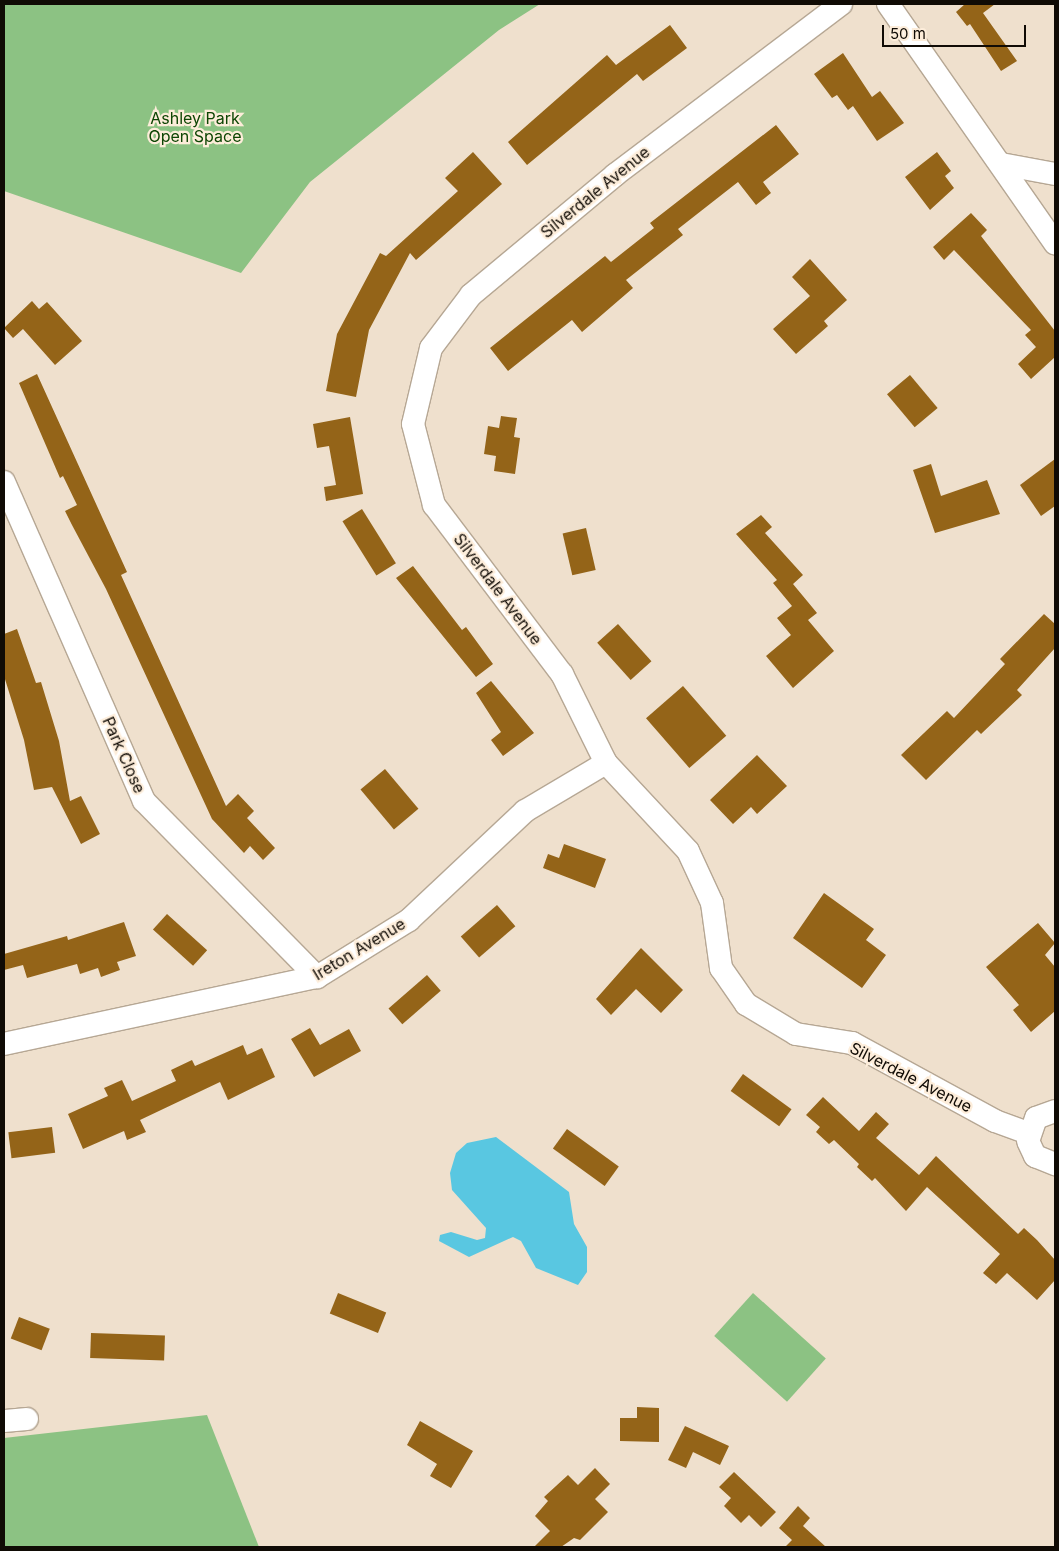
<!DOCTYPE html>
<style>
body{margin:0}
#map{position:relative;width:1059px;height:1551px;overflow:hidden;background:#efe0cd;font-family:Inter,sans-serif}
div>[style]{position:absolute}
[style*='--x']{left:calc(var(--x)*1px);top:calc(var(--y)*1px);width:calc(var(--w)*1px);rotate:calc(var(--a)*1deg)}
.green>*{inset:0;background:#8cc283;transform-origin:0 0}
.water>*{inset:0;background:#59c7e1}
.building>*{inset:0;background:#946418;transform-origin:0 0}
.roads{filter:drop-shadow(1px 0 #b6a794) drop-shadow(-1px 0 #b6a794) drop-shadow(0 1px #b6a794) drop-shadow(0 -1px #b6a794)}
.minor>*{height:22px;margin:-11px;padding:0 11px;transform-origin:11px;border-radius:11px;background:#fff}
span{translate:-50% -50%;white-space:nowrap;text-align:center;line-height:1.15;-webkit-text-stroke:4.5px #fdedda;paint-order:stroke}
.park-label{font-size:16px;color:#0d4503}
.street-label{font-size:16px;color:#100b05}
.frame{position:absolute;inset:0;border:5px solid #100b05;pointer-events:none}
.scale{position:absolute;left:882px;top:25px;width:144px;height:22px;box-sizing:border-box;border:2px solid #100b05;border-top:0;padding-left:6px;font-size:15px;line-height:18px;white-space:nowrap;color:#100b05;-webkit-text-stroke:4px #fdedda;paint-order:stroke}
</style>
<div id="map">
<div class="green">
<i style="clip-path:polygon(4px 4px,540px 4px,499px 30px,310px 182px,241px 273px,4px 191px)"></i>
<i style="left:753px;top:1293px;width:98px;height:58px;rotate:42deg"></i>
<i style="clip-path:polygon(207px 1415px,259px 1547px,4px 1547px,4px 1438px)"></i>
</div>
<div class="water">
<i style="clip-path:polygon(496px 1137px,569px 1192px,574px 1224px,587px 1247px,587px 1272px,578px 1285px,536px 1268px,521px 1241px,513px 1237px,469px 1257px,439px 1241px,440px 1235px,451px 1232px,477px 1240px,485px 1238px,486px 1228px,452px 1190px,450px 1173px,456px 1153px,467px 1143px)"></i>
</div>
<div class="building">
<i style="clip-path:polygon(965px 4px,995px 4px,983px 13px,1017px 61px,1001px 71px,970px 24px,967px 26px,956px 12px)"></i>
<i style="clip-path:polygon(670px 25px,687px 48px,643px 81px,637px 74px,527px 165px,508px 142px,607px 55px,616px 65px)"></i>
<i style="clip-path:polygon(843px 53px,872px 97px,880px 91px,904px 123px,877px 141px,853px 106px,848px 110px,837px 95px,832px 98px,814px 74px)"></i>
<i style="clip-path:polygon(776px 125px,799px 154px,763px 182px,771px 193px,756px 205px,738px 182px,678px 229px,683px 235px,626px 280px,633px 288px,582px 332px,572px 320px,508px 371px,490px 348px,605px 256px,611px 262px,654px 228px,650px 223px)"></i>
<i style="clip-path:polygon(473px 152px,502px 184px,416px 260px,410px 253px,369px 330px,356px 397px,326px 391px,337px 334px,380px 253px,386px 256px,458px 191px,445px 178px)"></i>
<i style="clip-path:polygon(937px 152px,951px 171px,945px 176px,954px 188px,930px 210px,905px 177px)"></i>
<i style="clip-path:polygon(971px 213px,987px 230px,981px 236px,1055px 331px,1055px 357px,1031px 379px,1018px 364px,1036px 347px,1025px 335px,1031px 330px,954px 250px,944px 260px,933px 247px)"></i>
<i style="clip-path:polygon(810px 259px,847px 300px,824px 321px,828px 326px,796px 354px,773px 329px,810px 296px,792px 277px)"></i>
<i style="clip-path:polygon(32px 301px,39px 309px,47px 302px,82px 341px,55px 365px,23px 329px,13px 338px,4px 328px)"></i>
<i style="clip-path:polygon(37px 374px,127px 572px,121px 575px,226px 806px,238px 794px,254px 811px,247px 818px,275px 848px,263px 860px,250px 846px,244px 853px,212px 819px,106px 589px,72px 525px,65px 511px,77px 505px,63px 476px,60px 478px,19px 383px)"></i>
<i style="left:910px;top:375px;width:43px;height:30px;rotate:50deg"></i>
<i style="clip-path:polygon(501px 416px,517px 418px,514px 437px,520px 438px,515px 474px,494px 471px,496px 456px,484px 454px,488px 426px,499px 428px)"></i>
<i style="clip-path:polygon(350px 417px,363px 494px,326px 501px,324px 487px,336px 485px,329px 446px,317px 448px,313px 424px)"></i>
<i style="clip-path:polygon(1055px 459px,1055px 506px,1041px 516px,1020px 485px)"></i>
<i style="clip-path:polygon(931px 464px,941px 496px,987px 480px,1000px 514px,935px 533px,913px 470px)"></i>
<i style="left:362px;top:509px;width:64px;height:23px;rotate:58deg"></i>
<i style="clip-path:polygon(761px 515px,772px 527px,765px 533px,803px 575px,793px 584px,817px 613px,808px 620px,834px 651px,793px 688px,766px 656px,791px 635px,777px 618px,792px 606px,773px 583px,777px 580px,736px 534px)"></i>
<i style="left:586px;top:528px;width:43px;height:24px;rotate:77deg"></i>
<i style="clip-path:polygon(413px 566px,462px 630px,466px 627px,493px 664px,476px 677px,396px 578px)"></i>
<i style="clip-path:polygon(1044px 614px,1055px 624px,1055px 648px,1017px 690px,1022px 695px,981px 734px,977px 730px,926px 780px,901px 755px,947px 711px,954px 718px,1005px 664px,1000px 659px)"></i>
<i style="left:618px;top:624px;width:50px;height:28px;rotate:48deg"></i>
<i style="clip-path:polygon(17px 629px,36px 683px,41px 682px,59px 741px,70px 801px,81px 796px,100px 834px,81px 844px,52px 787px,34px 790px,24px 740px,4px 676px,4px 634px)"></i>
<i style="clip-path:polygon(491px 681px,534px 733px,503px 756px,491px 740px,501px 732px,476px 693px)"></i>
<i style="left:683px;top:686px;width:66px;height:49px;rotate:49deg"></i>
<i style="clip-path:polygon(757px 755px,787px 786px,757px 814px,751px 807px,733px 824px,710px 800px)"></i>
<i style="left:385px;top:769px;width:52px;height:32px;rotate:50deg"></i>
<i style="clip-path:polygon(564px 844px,606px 859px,595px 888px,543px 868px,548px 854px,559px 858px)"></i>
<i style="clip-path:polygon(824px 893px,874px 929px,866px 940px,886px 955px,862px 988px,793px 938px)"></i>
<i style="left:497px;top:905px;width:28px;height:48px;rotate:49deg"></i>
<i style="left:167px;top:914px;width:54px;height:21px;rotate:42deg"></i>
<i style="clip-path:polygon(124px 922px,136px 956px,117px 962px,120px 970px,101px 977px,98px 968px,80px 974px,77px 964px,27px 978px,23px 965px,4px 970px,4px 954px,67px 936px,68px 940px)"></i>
<i style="clip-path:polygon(1038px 923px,1055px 943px,1045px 955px,1055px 967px,1055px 1011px,1031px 1032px,1013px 1010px,1019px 1005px,986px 967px)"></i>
<i style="clip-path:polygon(641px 948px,683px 990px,661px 1013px,636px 989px,611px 1015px,596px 999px)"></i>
<i style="left:427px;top:975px;width:21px;height:51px;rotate:49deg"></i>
<i style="clip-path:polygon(310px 1028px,320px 1045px,349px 1029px,361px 1051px,314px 1077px,291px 1039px)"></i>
<i style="clip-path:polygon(243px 1045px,247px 1055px,262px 1048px,275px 1077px,228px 1100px,220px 1082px,140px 1120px,146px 1132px,127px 1140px,124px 1131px,83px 1149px,68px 1114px,108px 1096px,104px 1088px,122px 1080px,132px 1101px,176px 1081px,171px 1070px,192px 1060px,195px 1066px)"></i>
<i style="left:743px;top:1074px;width:60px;height:21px;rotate:36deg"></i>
<i style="clip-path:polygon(823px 1097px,859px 1131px,876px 1112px,889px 1124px,876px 1138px,919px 1175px,936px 1156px,1018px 1234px,1024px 1228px,1037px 1240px,1055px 1260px,1055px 1280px,1037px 1300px,1007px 1273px,996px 1284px,983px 1273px,1000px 1254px,927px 1187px,906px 1211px,875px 1178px,872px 1181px,857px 1167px,859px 1164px,834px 1140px,829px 1144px,816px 1132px,820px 1127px,806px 1115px)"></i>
<i style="left:52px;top:1127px;width:26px;height:44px;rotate:83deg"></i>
<i style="left:567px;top:1129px;width:64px;height:24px;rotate:36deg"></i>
<i style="left:338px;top:1293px;width:52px;height:22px;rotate:22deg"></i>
<i style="left:19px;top:1317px;width:33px;height:23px;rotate:21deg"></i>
<i style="left:91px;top:1333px;width:74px;height:25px;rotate:2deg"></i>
<i style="clip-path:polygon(637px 1407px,659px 1408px,659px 1442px,620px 1441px,620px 1418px,637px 1418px)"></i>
<i style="clip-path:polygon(420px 1421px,473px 1451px,451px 1488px,430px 1476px,437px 1464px,407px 1445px)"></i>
<i style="clip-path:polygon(685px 1426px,729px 1446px,720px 1465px,693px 1452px,686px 1468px,668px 1460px)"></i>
<i style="clip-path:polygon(595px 1468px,610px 1484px,595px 1499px,608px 1512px,580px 1540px,574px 1538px,561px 1547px,534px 1547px,550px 1531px,535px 1516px,548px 1501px,544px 1497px,568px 1475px,578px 1485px)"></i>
<i style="clip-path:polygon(734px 1472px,776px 1512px,761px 1527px,749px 1515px,741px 1523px,724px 1506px,731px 1498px,719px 1487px)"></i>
<i style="clip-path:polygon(798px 1506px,810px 1518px,803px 1526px,826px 1547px,785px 1547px,792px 1540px,779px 1528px)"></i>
</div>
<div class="roads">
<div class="minor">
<i style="--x:841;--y:4;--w:283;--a:142.9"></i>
<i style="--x:615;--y:175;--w:187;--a:140.2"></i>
<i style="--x:471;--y:295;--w:66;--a:127"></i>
<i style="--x:431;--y:348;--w:78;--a:103.3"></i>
<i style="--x:413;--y:424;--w:84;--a:75.5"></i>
<i style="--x:434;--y:505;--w:212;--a:52.9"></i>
<i style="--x:562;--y:674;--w:99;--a:63.7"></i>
<i style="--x:606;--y:763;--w:120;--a:47"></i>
<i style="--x:688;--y:851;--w:57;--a:65.2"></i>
<i style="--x:712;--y:903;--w:66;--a:82.1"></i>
<i style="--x:721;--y:968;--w:44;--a:55.2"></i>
<i style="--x:746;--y:1004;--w:58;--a:31"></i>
<i style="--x:796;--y:1034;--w:57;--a:9.1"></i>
<i style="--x:852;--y:1043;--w:163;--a:28.6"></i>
<i style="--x:995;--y:1121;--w:35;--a:20"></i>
<i style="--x:888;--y:4;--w:292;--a:55.1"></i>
<i style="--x:1001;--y:164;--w:55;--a:10.5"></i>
<i style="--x:4;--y:482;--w:348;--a:66.3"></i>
<i style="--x:144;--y:801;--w:247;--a:45.5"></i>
<i style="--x:4;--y:1044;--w:320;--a:-12.1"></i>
<i style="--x:317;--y:977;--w:108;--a:-31.8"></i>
<i style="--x:409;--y:920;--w:159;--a:-43.2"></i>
<i style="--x:525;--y:811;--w:94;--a:-30.7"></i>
<i style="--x:1055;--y:1111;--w:20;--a:160"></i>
<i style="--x:1036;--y:1118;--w:24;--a:109"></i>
<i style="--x:1028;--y:1141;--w:17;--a:65"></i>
<i style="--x:1035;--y:1156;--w:22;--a:22"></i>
<i style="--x:4;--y:1421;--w:23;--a:-5"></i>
</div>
</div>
<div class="park-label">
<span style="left:195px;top:127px">Ashley Park<br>Open Space</span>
</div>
<div class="street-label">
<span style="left:595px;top:192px;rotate:-39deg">Silverdale Avenue</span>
<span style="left:498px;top:589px;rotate:53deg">Silverdale Avenue</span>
<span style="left:124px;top:755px;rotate:66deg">Park Close</span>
<span style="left:359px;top:949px;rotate:-31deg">Ireton Avenue</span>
<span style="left:911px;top:1077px;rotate:27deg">Silverdale Avenue</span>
</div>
<div class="frame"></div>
<div class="scale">50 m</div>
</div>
